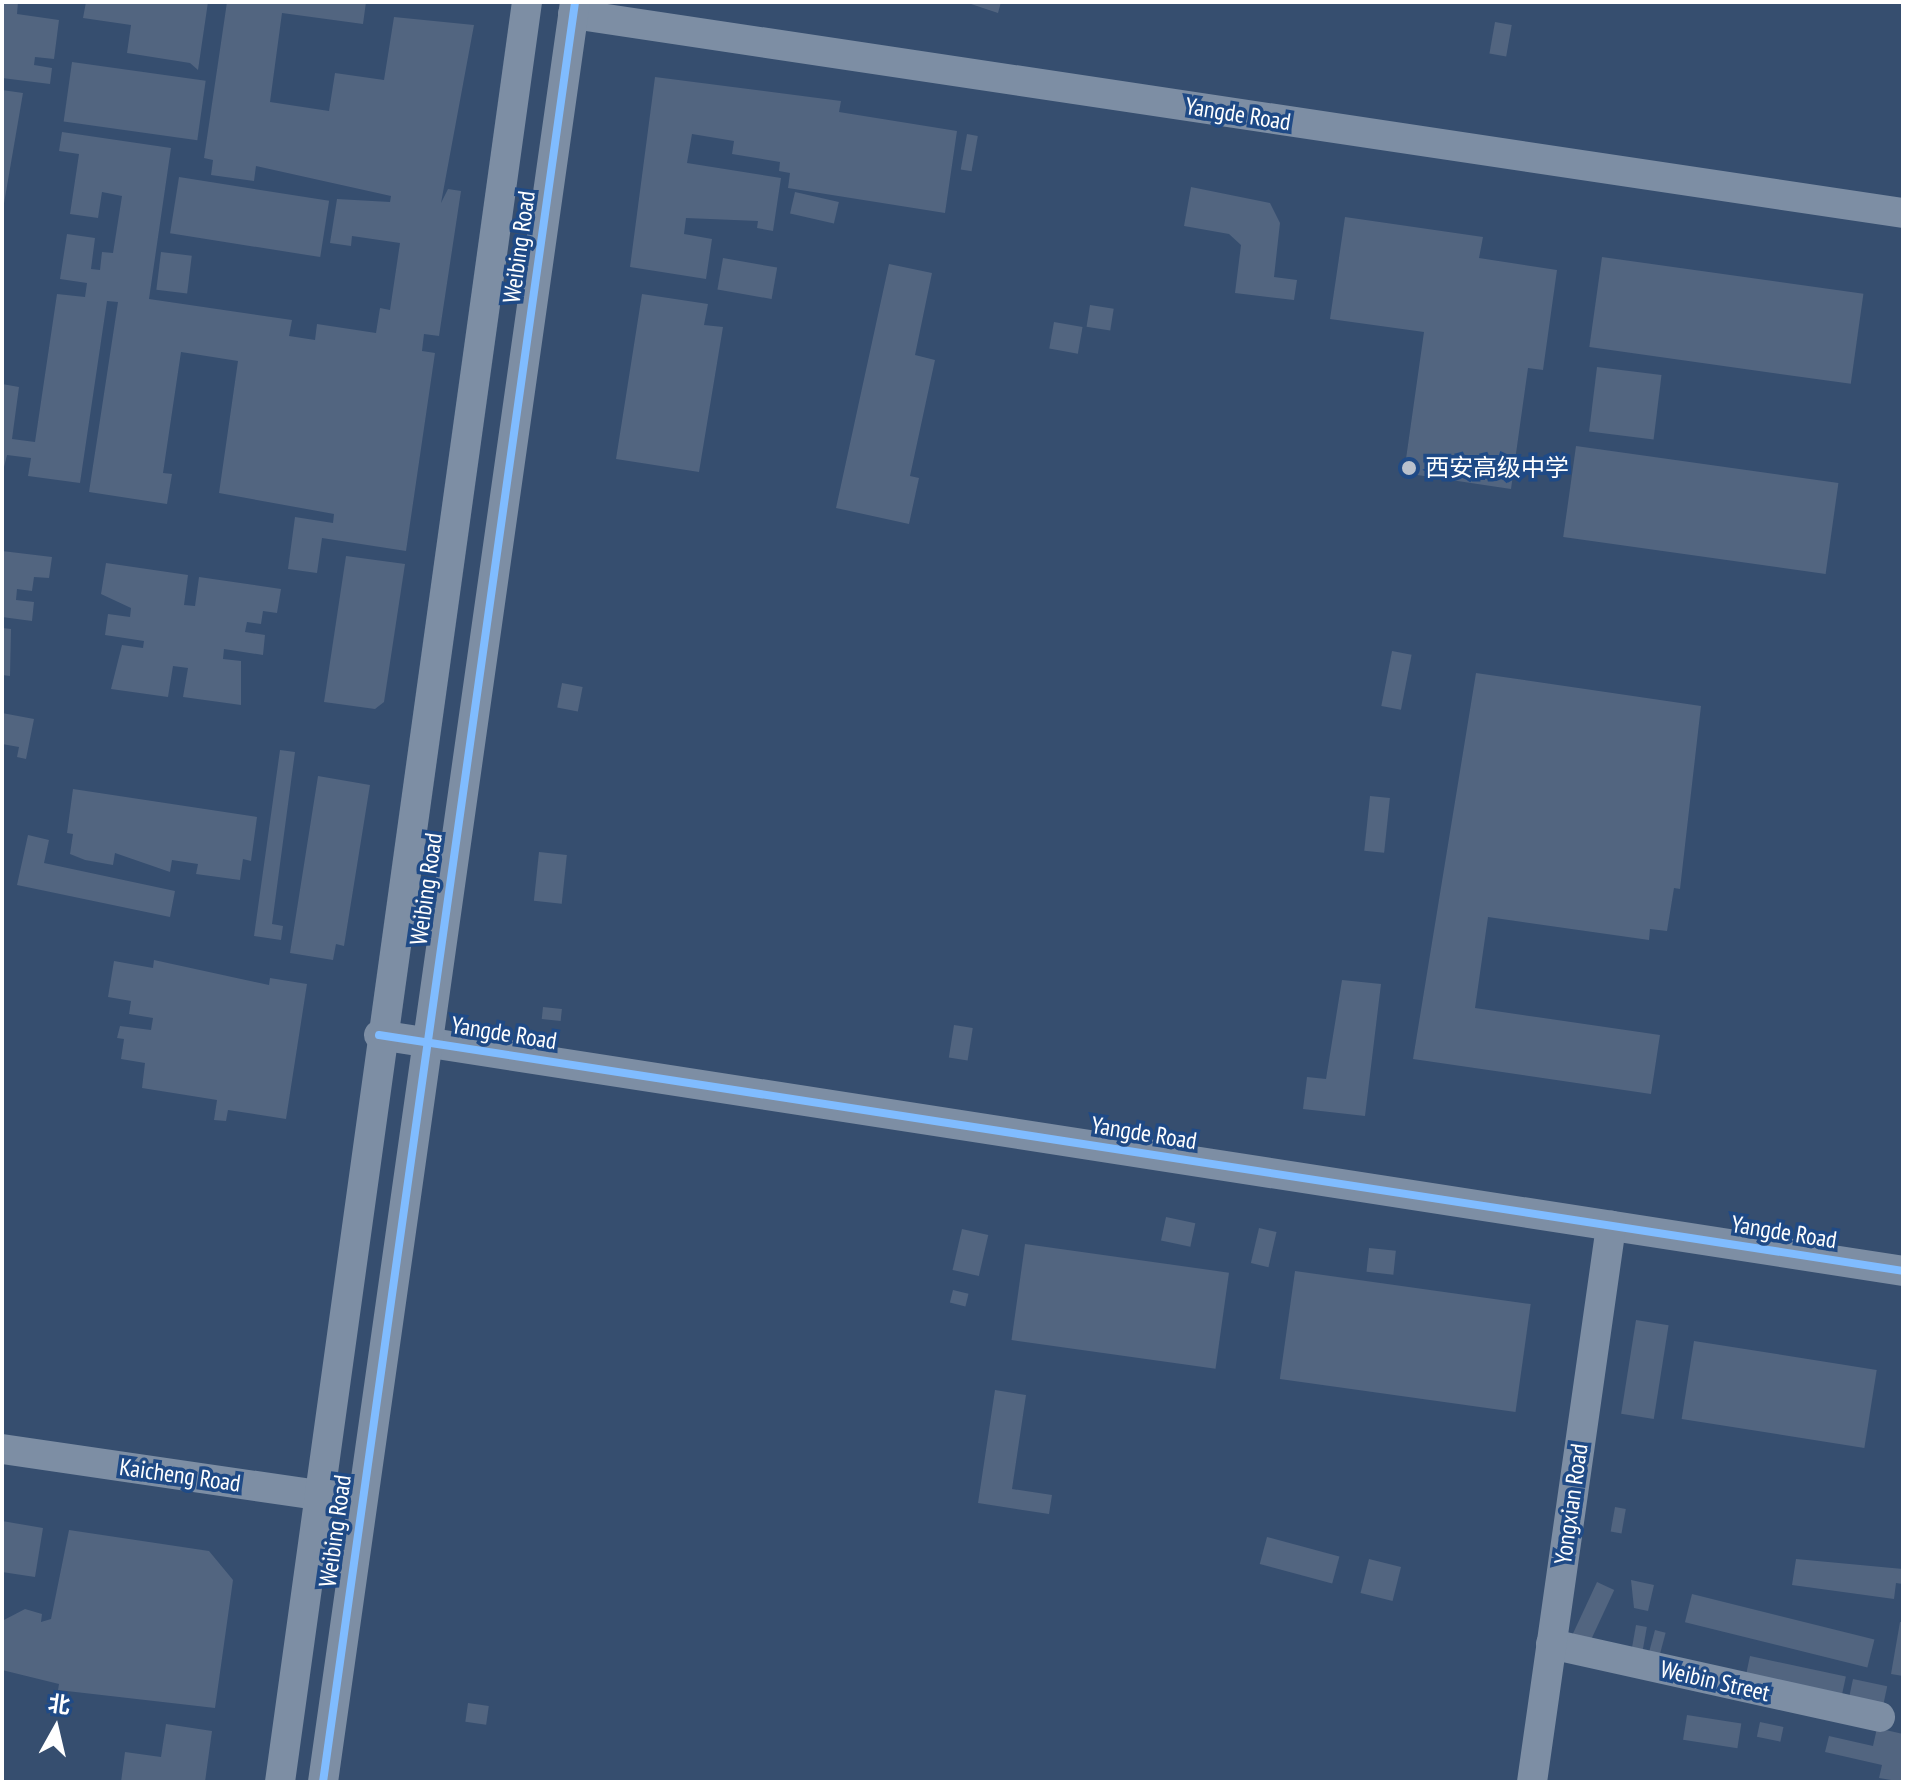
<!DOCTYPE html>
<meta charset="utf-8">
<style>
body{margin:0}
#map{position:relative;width:1905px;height:1784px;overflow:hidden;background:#364e6f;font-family:"PT Sans Narrow","Noto Sans SC",sans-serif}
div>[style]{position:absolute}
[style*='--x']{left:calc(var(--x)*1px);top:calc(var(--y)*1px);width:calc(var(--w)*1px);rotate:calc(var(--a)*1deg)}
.building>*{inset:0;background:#526580;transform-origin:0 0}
.minor>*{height:30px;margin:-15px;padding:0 15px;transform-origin:15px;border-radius:15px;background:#7d8ea4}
.cycleway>*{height:8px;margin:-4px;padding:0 4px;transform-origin:4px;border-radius:4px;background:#80bcff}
.dots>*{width:22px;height:22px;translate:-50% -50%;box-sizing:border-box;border:4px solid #1f4a86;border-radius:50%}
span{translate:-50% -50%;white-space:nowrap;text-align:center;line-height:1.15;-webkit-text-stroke:7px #1f4a86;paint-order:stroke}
.street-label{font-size:24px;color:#fff}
.poi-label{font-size:24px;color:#fff}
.left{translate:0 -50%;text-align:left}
.frame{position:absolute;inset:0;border:4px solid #fff;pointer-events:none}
.north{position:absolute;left:16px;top:1688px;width:80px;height:80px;-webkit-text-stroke:6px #1f4a86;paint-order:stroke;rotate:8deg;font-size:22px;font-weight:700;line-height:32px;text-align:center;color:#fff}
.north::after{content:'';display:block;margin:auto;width:28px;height:36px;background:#fff;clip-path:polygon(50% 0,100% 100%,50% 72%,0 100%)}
</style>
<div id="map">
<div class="building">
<i style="clip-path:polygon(2px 2px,18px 2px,17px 14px,59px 20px,54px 59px,35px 57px,34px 65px,52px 68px,50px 84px,2px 78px)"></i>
<i style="clip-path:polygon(86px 2px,208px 2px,198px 70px,190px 63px,127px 53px,131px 25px,83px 18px)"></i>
<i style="clip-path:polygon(227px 2px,366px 2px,363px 24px,282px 13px,270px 102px,329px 111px,335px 73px,384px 80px,394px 17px,474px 25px,441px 203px,448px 189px,461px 191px,439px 336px,424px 334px,422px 351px,435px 353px,406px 551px,322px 538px,317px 573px,288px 569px,295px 517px,333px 523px,334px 514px,219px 493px,238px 361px,181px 352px,163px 473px,172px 474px,167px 504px,89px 492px,118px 302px,107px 301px,80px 483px,28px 476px,31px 458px,7px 455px,2px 475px,2px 384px,19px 387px,12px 439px,35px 442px,57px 294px,85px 297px,87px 283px,60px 279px,67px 234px,95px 238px,91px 269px,100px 270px,102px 252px,113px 253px,122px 196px,102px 192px,98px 218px,70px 214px,79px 154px,59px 151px,62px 132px,171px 148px,149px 299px,292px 320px,289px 336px,315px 340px,317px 324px,376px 333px,380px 308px,390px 310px,400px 243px,352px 236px,351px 246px,330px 243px,337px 199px,390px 202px,391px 196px,256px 166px,254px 181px,211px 175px,213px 160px,204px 158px)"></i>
<i style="clip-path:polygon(965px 2px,1001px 2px,998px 13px)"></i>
<i style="left:1495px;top:22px;width:17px;height:32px;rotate:10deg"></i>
<i style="left:72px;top:62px;width:135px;height:60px;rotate:8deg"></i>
<i style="clip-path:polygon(655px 77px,841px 101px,839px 112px,957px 131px,945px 213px,788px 188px,790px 173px,779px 171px,780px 162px,732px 154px,734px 141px,692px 134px,687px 163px,781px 178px,773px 231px,757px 228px,758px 221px,686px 218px,684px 234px,712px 239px,706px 279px,630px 267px)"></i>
<i style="clip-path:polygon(2px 90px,23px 93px,2px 215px)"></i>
<i style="left:967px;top:134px;width:11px;height:36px;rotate:10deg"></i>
<i style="left:179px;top:177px;width:152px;height:57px;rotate:9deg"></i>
<i style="clip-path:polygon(1191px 187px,1270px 203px,1280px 223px,1274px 277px,1297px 280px,1294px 300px,1235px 293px,1241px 245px,1229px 234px,1184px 226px)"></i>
<i style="left:795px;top:192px;width:45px;height:22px;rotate:13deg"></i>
<i style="clip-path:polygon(1345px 217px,1483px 237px,1479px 258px,1557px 270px,1543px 370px,1528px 368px,1511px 489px,1404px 473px,1424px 332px,1330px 319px)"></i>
<i style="left:161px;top:252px;width:31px;height:38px;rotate:7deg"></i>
<i style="left:1602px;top:257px;width:264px;height:91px;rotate:8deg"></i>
<i style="left:723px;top:258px;width:55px;height:32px;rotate:10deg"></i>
<i style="clip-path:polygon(889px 264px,932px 273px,915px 355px,935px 360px,910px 476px,919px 478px,909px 524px,836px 508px)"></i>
<i style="clip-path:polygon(642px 294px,708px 304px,704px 325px,723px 327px,699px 472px,616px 459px)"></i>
<i style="left:1090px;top:305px;width:24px;height:22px;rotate:9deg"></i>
<i style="left:1054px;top:322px;width:29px;height:27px;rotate:10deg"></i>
<i style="left:1597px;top:367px;width:65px;height:65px;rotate:7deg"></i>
<i style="left:1576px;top:446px;width:265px;height:92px;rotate:8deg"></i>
<i style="clip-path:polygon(2px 551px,52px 557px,49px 578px,34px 577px,32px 591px,17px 589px,16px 600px,34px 602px,32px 621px,2px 617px)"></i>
<i style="clip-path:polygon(346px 556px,405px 564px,384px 702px,375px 709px,324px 702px)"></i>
<i style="clip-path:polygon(106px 563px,188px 575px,184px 605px,195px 606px,199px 577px,281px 589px,277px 613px,263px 611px,261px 624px,247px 622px,245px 632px,265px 635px,263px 655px,224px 649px,223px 659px,241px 661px,241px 705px,183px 697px,188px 668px,173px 666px,168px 697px,111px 689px,122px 645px,143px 648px,144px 641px,105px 635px,108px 614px,130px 617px,131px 608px,101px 594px)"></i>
<i style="clip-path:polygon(2px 628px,11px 629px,10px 676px,2px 675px)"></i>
<i style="left:1392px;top:651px;width:20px;height:56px;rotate:11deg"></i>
<i style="clip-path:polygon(1476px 673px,1701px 706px,1680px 889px,1674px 888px,1667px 931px,1650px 929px,1649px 940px,1488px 917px,1475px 1008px,1660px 1035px,1651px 1094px,1413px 1059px)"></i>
<i style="left:562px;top:683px;width:21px;height:25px;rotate:11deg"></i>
<i style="clip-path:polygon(2px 713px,34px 719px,26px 759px,17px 757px,19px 747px,2px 744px)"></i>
<i style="clip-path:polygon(280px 750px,295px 752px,272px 924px,283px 926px,281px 940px,254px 936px)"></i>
<i style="clip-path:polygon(318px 776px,370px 785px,344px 946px,336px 944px,333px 960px,290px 953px)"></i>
<i style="clip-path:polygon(73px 789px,257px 817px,251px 861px,243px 859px,240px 880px,196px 874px,198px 864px,172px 860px,170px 872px,115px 853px,113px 865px,85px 860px,70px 854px,73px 834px,67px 833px)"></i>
<i style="left:1370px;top:796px;width:20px;height:55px;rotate:6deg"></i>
<i style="clip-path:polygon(28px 835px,49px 840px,44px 863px,175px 891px,170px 917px,17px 885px)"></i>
<i style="left:539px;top:852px;width:28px;height:49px;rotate:6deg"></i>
<i style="clip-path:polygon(154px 960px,269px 985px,270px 978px,307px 984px,286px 1119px,228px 1110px,226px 1121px,214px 1120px,217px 1100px,142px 1088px,145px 1063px,121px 1059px,124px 1039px,117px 1038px,120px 1026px,151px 1030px,153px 1018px,129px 1014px,131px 1001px,108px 997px,114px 961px,153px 968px)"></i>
<i style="clip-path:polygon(1342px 980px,1381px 984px,1365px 1116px,1303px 1109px,1307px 1077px,1326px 1079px)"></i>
<i style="left:543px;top:1007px;width:19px;height:12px;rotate:6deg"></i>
<i style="left:954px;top:1025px;width:19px;height:33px;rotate:9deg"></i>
<i style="left:1166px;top:1217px;width:30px;height:24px;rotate:12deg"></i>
<i style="left:1259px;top:1228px;width:18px;height:36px;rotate:13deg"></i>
<i style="left:962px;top:1229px;width:27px;height:42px;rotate:13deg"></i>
<i style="left:1025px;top:1244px;width:206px;height:97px;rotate:8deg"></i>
<i style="left:1369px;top:1248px;width:27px;height:24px;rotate:6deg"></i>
<i style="left:1295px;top:1271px;width:238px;height:109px;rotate:8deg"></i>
<i style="left:953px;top:1290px;width:16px;height:13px;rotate:14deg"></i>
<i style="left:1636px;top:1320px;width:33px;height:95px;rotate:9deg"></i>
<i style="left:1694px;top:1341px;width:185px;height:79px;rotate:9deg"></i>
<i style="clip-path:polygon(995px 1390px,1026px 1395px,1012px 1489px,1052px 1495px,1049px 1514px,978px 1503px)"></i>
<i style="left:1615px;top:1507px;width:11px;height:25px;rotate:10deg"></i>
<i style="clip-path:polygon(2px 1521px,43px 1528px,35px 1577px,2px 1572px)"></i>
<i style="clip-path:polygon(69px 1530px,209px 1551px,233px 1580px,215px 1708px,58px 1690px,59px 1684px,2px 1670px,2px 1621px,25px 1609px,42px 1614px,41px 1622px,51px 1619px)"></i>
<i style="left:1267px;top:1537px;width:75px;height:28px;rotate:15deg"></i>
<i style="left:1369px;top:1559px;width:33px;height:35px;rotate:14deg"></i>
<i style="clip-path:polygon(1796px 1559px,1903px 1569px,1903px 1584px,1896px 1583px,1894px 1599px,1792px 1585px)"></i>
<i style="clip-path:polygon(1631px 1580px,1654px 1585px,1648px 1611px,1634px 1608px)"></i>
<i style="left:1597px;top:1582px;width:19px;height:59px;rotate:25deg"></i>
<i style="left:1692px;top:1594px;width:188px;height:29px;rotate:14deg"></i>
<i style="clip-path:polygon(1900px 1622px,1903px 1622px,1903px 1676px,1891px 1674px)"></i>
<i style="left:1636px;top:1625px;width:11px;height:26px;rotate:10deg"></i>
<i style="left:1655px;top:1630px;width:11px;height:26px;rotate:15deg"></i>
<i style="left:1750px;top:1656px;width:98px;height:26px;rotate:12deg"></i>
<i style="left:1853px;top:1679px;width:35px;height:24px;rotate:12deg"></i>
<i style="left:468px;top:1703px;width:21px;height:19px;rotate:8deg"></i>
<i style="left:1687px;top:1715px;width:55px;height:25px;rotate:9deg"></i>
<i style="left:1760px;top:1722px;width:24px;height:15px;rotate:12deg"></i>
<i style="clip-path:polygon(166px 1724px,212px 1731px,205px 1782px,121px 1782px,125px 1752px,161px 1757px)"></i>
<i style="clip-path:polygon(1877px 1728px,1903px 1734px,1903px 1782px,1879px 1778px,1882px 1765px,1825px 1752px,1829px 1736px,1873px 1746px)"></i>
</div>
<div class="minor">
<i style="--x:573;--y:14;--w:1345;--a:8.51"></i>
<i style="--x:379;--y:1035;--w:1542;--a:8.8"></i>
<i style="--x:2;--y:1449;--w:334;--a:8.3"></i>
<i style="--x:1551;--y:1644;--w:337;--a:12.5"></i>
<i style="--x:280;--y:1782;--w:1797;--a:-82.1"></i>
<i style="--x:323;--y:1782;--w:1798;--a:-81.94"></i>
<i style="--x:1532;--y:1782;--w:562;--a:-81.91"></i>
</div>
<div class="cycleway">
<i style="--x:379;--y:1035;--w:1542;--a:8.8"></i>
<i style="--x:323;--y:1782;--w:1798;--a:-81.94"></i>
</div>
<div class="dots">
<i style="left:1409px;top:468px;background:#b9c1cd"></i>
</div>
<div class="street-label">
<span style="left:1238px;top:114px;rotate:9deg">Yangde Road</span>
<span style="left:519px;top:247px;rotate:-82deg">Weibing Road</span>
<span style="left:426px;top:889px;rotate:-82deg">Weibing Road</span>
<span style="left:504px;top:1033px;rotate:9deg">Yangde Road</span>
<span style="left:1144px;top:1133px;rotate:9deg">Yangde Road</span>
<span style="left:1784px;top:1232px;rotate:9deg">Yangde Road</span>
<span style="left:180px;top:1475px;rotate:8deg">Kaicheng Road</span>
<span style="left:1571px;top:1504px;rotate:-82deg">Yongxian Road</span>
<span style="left:335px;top:1531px;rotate:-82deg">Weibing Road</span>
<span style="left:1715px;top:1681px;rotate:13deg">Weibin Street</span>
</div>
<div class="poi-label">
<span class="left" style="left:1425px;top:468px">西安高级中学</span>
</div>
<div class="frame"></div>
<div class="north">北</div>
</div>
